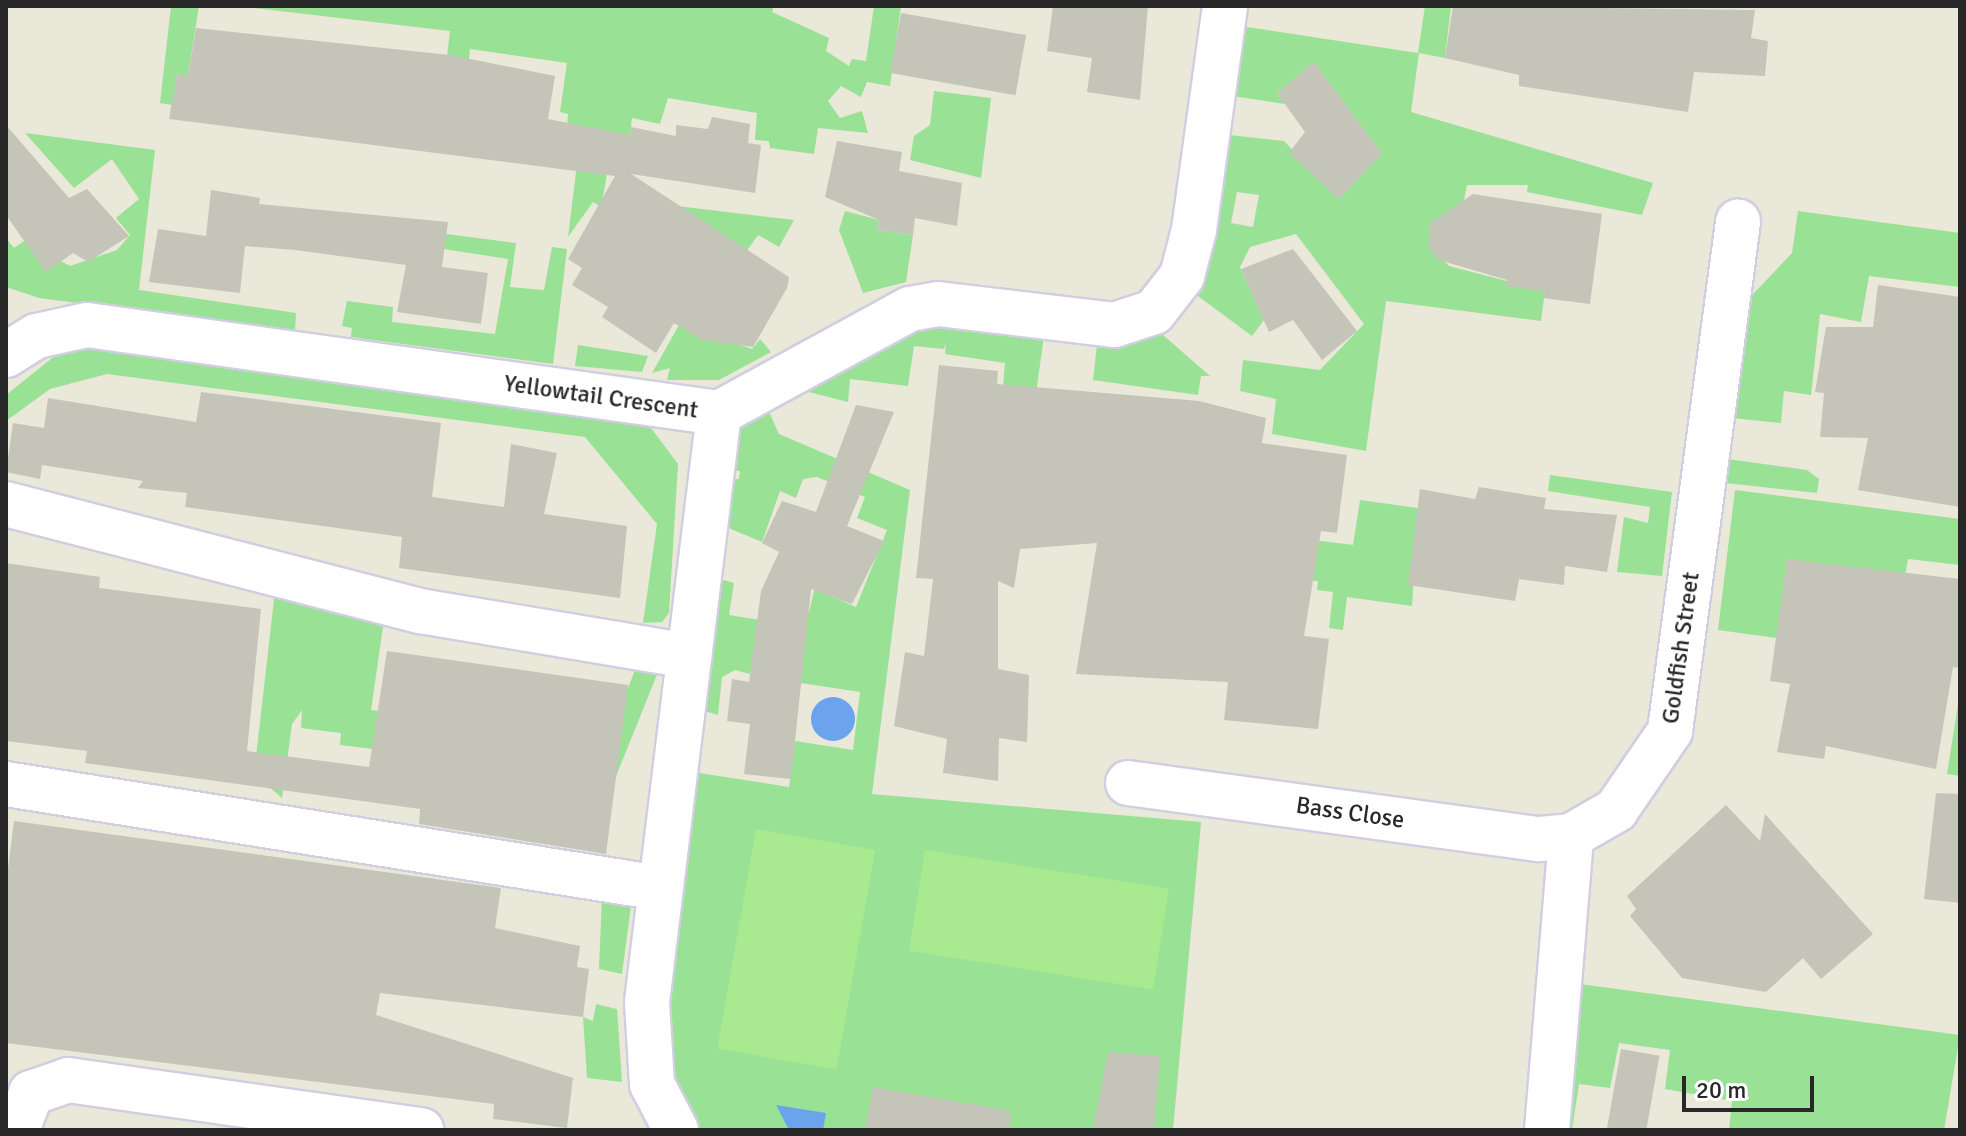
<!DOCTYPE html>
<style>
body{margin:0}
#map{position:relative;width:1966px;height:1136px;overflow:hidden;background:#eae8d9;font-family:Signika,sans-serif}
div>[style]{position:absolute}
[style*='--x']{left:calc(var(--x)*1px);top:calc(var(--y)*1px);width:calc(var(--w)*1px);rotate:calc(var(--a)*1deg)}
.green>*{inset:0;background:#98e195;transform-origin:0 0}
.pitch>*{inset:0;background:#a9e990;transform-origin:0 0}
.water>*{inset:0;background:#6ba4ed}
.round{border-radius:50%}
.building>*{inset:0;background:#c5c4b9;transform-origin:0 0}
.roads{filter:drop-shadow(2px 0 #d0cee1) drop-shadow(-2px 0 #d0cee1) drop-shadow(0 2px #d0cee1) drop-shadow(0 -2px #d0cee1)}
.minor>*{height:44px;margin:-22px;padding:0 22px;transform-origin:22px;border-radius:22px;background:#fff}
span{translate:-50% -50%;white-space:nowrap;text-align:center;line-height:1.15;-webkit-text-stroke:6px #fff;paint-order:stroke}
.street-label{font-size:24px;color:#282828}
.frame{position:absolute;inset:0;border:8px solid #282828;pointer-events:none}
.scale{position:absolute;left:1682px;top:1076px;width:132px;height:36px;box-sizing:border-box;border:4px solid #282828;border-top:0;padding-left:10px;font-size:24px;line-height:28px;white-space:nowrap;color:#282828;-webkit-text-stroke:6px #fff;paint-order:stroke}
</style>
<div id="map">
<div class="green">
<i style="clip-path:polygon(171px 6px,199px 6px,188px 76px,177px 74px,172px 105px,160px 103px)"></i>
<i style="clip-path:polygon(238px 6px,774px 6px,772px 12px,829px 38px,826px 51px,849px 66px,852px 59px,866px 61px,874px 6px,901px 6px,890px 86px,867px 82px,861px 97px,841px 86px,828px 101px,840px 118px,862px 111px,868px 133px,818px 128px,814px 154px,770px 148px,769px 141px,755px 140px,757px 113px,668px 98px,660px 124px,632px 118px,628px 150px,611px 149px,603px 197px,794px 220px,779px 247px,758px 235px,746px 252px,636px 228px,593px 202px,568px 237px,578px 156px,565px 153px,568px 114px,560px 112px,567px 63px,470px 49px,465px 98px,442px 98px,450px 31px)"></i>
<i style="clip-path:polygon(evenodd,1425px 6px,1451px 6px,1445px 58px,1419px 53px,1411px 112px,1653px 183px,1642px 215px,1527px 192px,1528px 185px,1467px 185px,1463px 205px,1430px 223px,1429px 247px,1449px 266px,1545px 291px,1541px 321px,1386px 301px,1366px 451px,1272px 434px,1276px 399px,1240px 391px,1243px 360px,1320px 370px,1364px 324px,1296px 234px,1250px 247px,1240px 267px,1264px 320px,1252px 336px,1191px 291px,1221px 134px,1284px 141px,1339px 199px,1382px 154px,1314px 62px,1277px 93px,1285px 104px,1226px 95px,1234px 25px,1418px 53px,1425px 6px,1237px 192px,1259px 195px,1253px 227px,1231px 223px,1237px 192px)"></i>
<i style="clip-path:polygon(934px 91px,991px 98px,981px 178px,910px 160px,914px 136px,930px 125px)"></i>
<i style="clip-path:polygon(25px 133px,155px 150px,139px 290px,296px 313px,295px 331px,39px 298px,6px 287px,6px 238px,14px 248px,24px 241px,70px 266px,117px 250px,130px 235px,116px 218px,139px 199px,112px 159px,74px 188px)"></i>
<i style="clip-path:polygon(845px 211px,879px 220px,877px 230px,913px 235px,906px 282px,863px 293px,839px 230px)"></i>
<i style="clip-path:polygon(1798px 211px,1960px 233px,1960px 287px,1869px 276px,1861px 322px,1820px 314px,1811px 395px,1784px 391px,1781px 423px,1723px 417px,1739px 309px,1792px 253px)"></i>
<i style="clip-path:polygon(446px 234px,516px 243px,510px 287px,544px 290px,552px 247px,567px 249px,553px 364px,351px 337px,352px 328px,342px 326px,347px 301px,393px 307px,392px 322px,495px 334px,508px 259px,444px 249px)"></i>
<i style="clip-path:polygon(903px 324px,1045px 329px,1022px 493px,1002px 400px,1005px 363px,945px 354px,946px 343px,944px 349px,914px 346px,908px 386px,850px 379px,848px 402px,805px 391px)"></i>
<i style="clip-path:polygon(679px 325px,752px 349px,760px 339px,771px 352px,719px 380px,667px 380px,670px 368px,652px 373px)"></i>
<i style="clip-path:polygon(1155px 328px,1210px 376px,1201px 376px,1198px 395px,1093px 380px,1098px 336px)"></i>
<i style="clip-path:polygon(578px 345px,648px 356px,642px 372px,575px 366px)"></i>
<i style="clip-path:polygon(106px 347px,648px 424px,678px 464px,669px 613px,662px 622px,643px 623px,657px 524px,585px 437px,107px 374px,50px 389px,6px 421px,6px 395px,61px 351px)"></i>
<i style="clip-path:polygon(764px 401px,779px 434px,910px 490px,872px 794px,1201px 822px,1173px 1130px,694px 1130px,660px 1064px,686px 771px,789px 787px,795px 741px,853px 750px,860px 692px,801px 683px,804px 626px,785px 605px,809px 612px,818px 575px,829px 595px,856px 607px,887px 530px,857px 518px,865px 497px,817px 477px,803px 479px,796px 498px,780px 491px,762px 542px,719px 524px,731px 479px,739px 479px,740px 471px,727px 470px,739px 423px)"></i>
<i style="clip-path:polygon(1720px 458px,1807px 470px,1819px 479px,1817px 493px,1717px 482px)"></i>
<i style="clip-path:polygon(1550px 475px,1672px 492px,1662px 576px,1617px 572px,1624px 517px,1648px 523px,1650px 507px,1548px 491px)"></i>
<i style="clip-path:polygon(1735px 490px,1960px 519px,1960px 565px,1908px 559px,1903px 587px,1787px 559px,1781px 605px,1791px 640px,1718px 630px)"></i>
<i style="clip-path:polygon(1360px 500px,1418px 508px,1412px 606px,1347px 597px,1343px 630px,1329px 628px,1333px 592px,1317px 590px,1318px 581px,1293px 580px,1234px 530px,1353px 545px)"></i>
<i style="clip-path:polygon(714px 577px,734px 583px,729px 615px,760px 620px,750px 674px,735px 670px,722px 677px,718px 715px,702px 710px)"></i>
<i style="clip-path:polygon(275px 591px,384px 620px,371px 710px,456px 722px,374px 749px,340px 745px,341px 733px,301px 728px,302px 710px,292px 724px,282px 798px,254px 774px)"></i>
<i style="left:640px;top:658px;width:22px;height:192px;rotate:22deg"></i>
<i style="clip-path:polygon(1960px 692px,1960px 776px,1947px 774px)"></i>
<i style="clip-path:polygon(602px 896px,624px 897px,631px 906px,622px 974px,599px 969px)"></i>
<i style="clip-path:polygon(1572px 983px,1960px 1035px,1944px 1130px,1729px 1130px,1732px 1101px,1665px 1089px,1670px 1050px,1619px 1043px,1610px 1088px,1579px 1084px,1572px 1130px,1556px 1130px)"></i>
<i style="clip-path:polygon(596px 1004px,617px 1009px,622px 1082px,587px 1078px,583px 1017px,593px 1021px)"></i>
</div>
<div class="pitch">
<i style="left:756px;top:829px;width:121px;height:223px;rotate:10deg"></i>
<i style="left:925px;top:850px;width:247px;height:102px;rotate:9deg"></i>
</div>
<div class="water">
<i class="round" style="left:811px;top:697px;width:44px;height:44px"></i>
<i style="clip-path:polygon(776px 1105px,826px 1113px,823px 1130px,789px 1130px)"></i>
</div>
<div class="building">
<i style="clip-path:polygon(1053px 6px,1148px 6px,1140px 100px,1087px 92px,1092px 58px,1047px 51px)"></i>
<i style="clip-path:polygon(1453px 6px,1755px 10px,1751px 38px,1768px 41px,1765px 76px,1694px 72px,1688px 112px,1519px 86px,1519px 75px,1445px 58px)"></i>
<i style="left:901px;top:13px;width:127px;height:61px;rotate:10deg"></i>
<i style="clip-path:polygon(196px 28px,450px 55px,555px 76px,548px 119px,630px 135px,631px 127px,676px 136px,676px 125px,708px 129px,712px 117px,750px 124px,748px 143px,761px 145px,755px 193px,631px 174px,789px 277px,787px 288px,753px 347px,702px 340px,674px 323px,656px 353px,602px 317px,608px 307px,572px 285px,582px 268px,568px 259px,615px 176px,169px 119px,177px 74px,188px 76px)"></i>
<i style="clip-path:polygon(1314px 62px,1382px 154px,1339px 199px,1289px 153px,1305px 132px,1277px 93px)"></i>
<i style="clip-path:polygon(6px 125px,69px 198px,87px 189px,129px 236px,88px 262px,73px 253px,46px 272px,6px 215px)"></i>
<i style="clip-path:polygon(837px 141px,902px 152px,899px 171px,962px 183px,957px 226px,915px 218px,913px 235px,877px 230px,879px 220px,825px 197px)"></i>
<i style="clip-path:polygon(211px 190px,260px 198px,259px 204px,448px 222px,442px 267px,488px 273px,481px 324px,397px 312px,406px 265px,295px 250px,245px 246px,240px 293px,149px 282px,158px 229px,206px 236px)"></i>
<i style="clip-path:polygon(1473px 194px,1602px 214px,1590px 304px,1543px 298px,1545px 291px,1505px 286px,1507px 280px,1439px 260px,1428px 247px,1430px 223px)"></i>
<i style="clip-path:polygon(1293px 249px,1357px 331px,1322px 360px,1293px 320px,1269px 332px,1241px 269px)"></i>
<i style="clip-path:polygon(1878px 285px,1960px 297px,1960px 507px,1858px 490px,1868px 438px,1820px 437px,1824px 393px,1815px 392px,1826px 327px,1873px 327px)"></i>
<i style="clip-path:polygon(939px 365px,998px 371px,997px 384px,1199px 401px,1266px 418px,1262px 443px,1347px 455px,1337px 533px,1321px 531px,1304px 636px,1329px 639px,1318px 729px,1224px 720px,1228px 682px,1076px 674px,1097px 543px,1020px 549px,1014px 588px,998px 581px,998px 669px,1029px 675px,1027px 742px,999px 738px,998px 781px,943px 773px,947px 739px,894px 726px,905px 652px,924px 656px,933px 579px,916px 578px)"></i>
<i style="clip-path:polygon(201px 392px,441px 423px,432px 497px,504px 507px,511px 444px,557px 453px,544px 514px,627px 526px,620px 598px,399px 568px,402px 537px,185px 507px,187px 493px,138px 488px,143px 481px,42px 465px,40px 479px,6px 472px,13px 423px,44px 428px,48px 398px,196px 422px)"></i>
<i style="clip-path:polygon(856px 405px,894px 412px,847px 526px,884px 541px,852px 604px,811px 589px,791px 779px,744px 774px,750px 724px,727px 721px,732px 679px,749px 682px,761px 591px,779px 552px,762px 543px,782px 501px,816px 512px)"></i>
<i style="clip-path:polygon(1479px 487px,1546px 498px,1544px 509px,1617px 515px,1607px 572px,1565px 566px,1564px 585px,1519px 579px,1515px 601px,1408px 585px,1420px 489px,1475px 499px)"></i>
<i style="clip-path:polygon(1787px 559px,1960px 579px,1960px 668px,1953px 667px,1936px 769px,1826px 746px,1824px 759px,1777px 752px,1790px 684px,1770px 681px)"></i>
<i style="clip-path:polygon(6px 563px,100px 577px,99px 588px,261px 609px,247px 751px,369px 767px,387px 651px,628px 685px,606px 854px,419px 824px,420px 809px,85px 763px,87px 751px,6px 741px)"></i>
<i style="clip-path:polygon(1936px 793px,1960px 794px,1960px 903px,1924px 899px)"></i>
<i style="clip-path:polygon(1726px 805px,1760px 841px,1765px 814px,1873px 934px,1821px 979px,1803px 958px,1766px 992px,1682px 978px,1630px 916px,1636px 909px,1627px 896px)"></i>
<i style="clip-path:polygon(14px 821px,501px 888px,495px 928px,580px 946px,577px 967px,589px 969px,583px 1017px,380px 993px,376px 1015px,573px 1078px,567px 1128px,493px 1119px,494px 1104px,6px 1043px,6px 884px)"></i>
<i style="left:1621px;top:1049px;width:39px;height:82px;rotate:10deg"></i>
<i style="clip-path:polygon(1108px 1052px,1160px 1056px,1154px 1130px,1093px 1130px)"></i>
<i style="clip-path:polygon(873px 1087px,1011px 1111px,1009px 1130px,865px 1130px)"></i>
</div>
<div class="roads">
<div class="minor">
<i style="--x:6;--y:355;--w:36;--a:-32"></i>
<i style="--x:37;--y:336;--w:51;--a:-12.4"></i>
<i style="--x:87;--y:325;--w:638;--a:7.93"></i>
<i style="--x:719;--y:413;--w:217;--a:-28.6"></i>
<i style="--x:910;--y:309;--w:28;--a:-10"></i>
<i style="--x:938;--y:304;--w:177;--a:6.8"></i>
<i style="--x:1114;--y:325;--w:42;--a:-18"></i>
<i style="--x:1154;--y:312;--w:46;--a:-52.1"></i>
<i style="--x:1182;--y:276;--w:48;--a:-75.4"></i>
<i style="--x:1194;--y:230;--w:226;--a:-82.1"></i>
<i style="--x:6;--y:504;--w:428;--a:14.5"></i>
<i style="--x:420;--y:611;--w:273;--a:9.5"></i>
<i style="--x:1128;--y:783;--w:415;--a:7.8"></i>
<i style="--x:1539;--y:839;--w:32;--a:-5"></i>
<i style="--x:1571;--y:836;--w:52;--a:-30"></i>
<i style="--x:1616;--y:810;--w:96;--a:-55.6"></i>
<i style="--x:1670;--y:731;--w:514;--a:-82.39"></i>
<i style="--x:6;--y:784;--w:662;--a:9.04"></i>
<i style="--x:17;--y:1130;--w:40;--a:-69"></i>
<i style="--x:31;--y:1093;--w:39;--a:-19"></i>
<i style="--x:68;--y:1080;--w:357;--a:8.1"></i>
<i style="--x:676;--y:1130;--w:52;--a:-117.6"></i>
<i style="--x:652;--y:1084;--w:82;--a:-93.5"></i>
<i style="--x:647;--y:1002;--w:593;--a:-83.03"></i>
<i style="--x:1547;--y:1130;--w:295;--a:-85.3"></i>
</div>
</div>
<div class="street-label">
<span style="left:601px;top:397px;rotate:8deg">Yellowtail Crescent</span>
<span style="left:1681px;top:648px;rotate:-82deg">Goldfish Street</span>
<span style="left:1350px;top:813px;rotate:8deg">Bass Close</span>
</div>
<div class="frame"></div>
<div class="scale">20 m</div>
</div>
